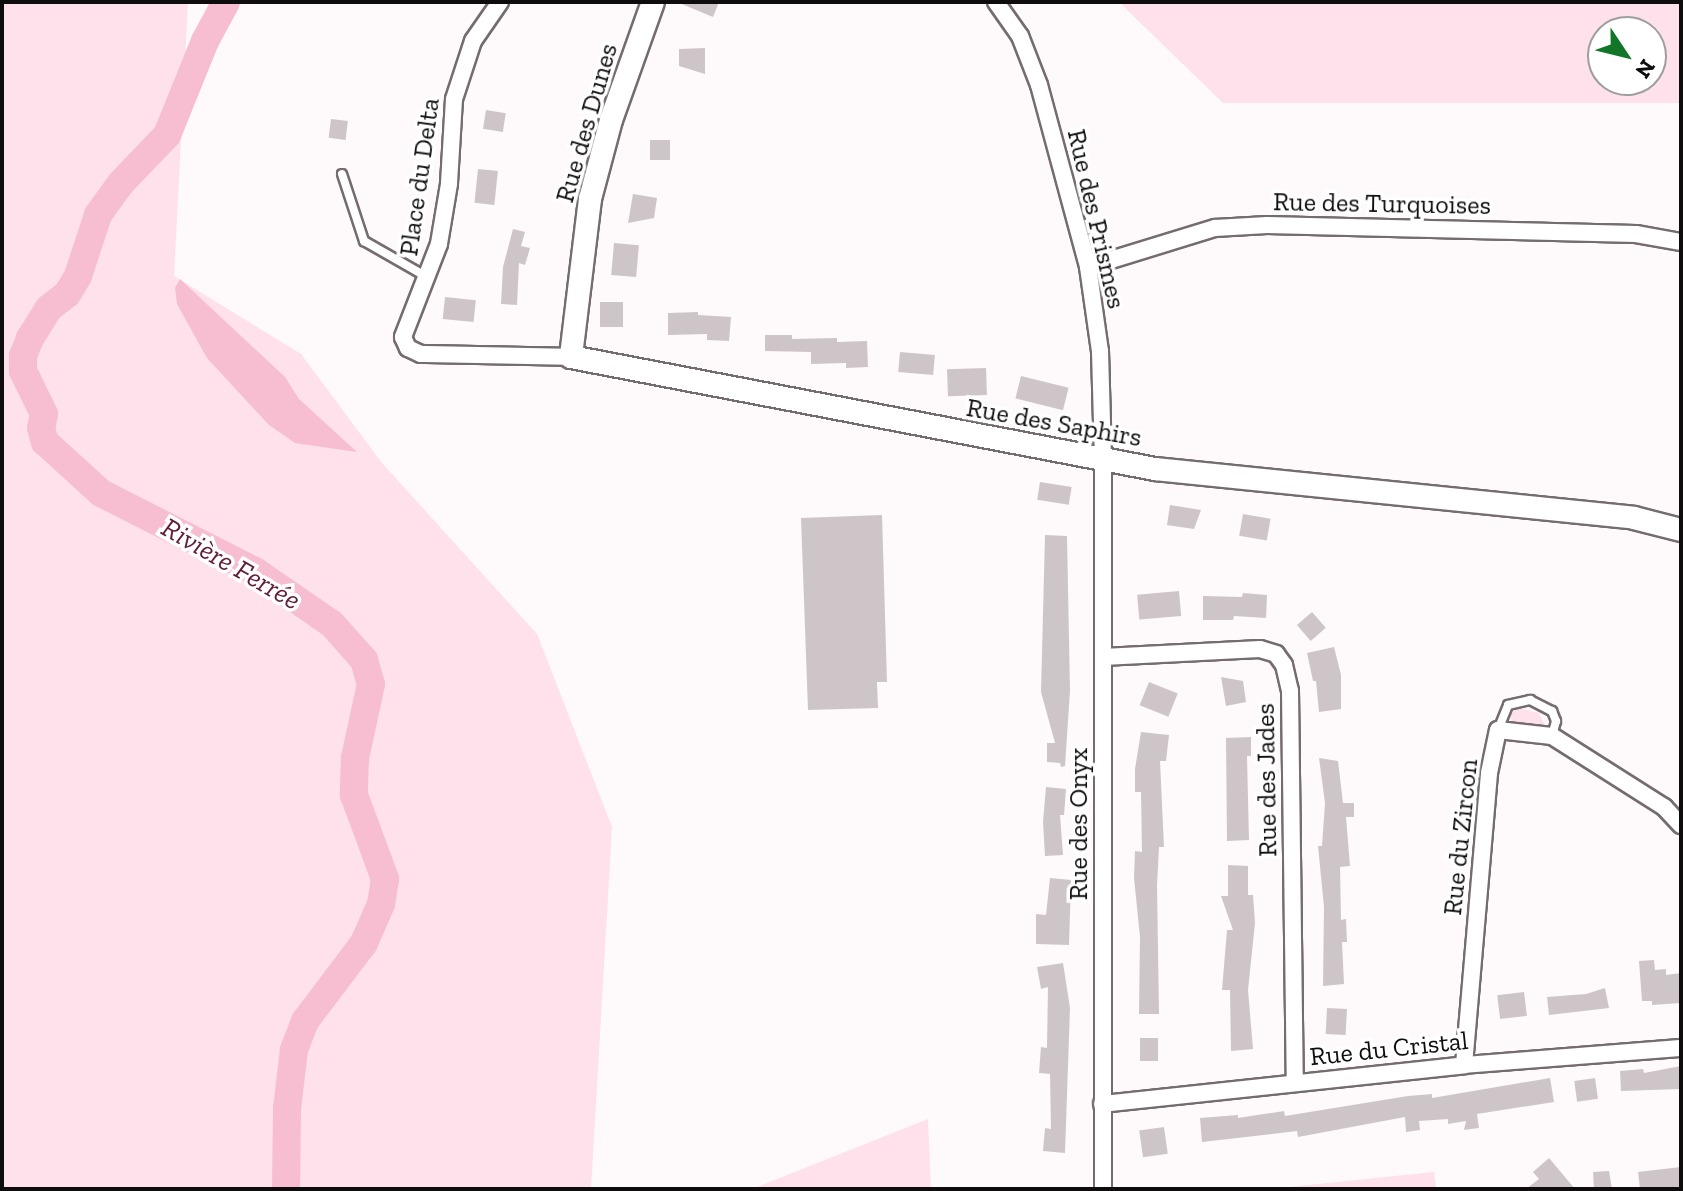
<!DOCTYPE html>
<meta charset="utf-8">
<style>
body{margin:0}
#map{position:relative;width:1683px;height:1191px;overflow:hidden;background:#fef9fa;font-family:"Zilla Slab",serif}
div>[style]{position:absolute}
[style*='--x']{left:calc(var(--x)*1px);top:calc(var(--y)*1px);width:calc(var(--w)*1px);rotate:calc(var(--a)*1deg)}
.green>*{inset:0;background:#fee1eb}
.water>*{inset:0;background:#f7bdd1}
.river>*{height:28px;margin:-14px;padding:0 14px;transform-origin:14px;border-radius:14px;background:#f7bdd1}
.building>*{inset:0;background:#cec5c8;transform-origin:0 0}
.roads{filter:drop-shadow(2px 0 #756c6f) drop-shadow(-2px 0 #756c6f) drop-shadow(0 2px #756c6f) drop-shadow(0 -2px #756c6f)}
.lane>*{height:8px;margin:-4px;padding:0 4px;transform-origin:4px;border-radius:4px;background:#fff}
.street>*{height:16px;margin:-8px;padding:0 8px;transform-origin:8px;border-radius:8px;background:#fff}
.secondary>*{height:22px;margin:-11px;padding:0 11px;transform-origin:11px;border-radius:11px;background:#fff}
span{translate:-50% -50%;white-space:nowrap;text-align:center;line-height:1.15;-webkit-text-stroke:7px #fff;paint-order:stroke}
.street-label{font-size:26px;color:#0f0c0d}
.water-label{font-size:28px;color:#601d3b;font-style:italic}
.frame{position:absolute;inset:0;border:4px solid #0f0c0d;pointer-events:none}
.north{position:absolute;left:1587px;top:16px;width:80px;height:80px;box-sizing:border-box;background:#fff;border:2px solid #9f9e9e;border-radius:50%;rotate:125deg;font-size:22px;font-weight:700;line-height:32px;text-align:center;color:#0f0c0d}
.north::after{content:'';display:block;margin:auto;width:28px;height:36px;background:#117627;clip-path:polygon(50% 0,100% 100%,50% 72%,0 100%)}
</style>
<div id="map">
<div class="green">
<i style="clip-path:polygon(2px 2px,188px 2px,174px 276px,301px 354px,382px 463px,537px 634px,612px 827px,591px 1189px,2px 1189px)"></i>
<i style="clip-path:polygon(evenodd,1119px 2px,1681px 2px,1681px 103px,1223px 103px,1119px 2px,1603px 32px,1651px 32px,1651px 80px,1603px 80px,1603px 32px)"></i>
<i style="clip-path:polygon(1519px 708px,1539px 713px,1546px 728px,1539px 730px,1531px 725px,1512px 723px,1510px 714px)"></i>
<i style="clip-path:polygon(928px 1119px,931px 1189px,752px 1189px)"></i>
<i style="clip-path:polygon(1434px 1172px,1436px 1189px,1269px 1189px)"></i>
</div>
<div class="water">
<i style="clip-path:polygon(180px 279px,285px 377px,299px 399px,357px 452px,295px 443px,269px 425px,207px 358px,177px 304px,175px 288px)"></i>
</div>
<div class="river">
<i style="--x:226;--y:2;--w:44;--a:118.3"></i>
<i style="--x:205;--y:41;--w:101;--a:112"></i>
<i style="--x:167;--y:135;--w:66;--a:133.8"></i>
<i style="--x:121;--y:183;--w:39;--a:126"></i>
<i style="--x:98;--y:215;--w:64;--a:108.2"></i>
<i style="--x:78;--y:276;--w:21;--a:121"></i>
<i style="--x:67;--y:294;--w:23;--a:142"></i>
<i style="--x:49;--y:308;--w:36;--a:122"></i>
<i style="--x:30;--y:338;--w:19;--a:111"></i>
<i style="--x:23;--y:356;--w:15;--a:90"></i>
<i style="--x:23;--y:371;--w:48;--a:64"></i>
<i style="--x:44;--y:414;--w:14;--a:102"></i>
<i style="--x:41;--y:428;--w:15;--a:74"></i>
<i style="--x:45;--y:442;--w:76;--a:42.3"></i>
<i style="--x:101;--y:493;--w:173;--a:26.9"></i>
<i style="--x:255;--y:571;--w:93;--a:34.5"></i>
<i style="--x:332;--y:624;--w:48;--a:48.4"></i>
<i style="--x:364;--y:660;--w:25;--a:74"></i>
<i style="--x:371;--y:684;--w:76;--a:102.2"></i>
<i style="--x:355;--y:758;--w:37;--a:92"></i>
<i style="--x:354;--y:795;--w:90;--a:69.7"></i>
<i style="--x:385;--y:879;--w:25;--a:99"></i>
<i style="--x:381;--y:904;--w:43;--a:113.6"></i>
<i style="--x:364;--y:943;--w:98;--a:127.1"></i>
<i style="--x:305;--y:1021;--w:31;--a:111"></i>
<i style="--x:294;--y:1050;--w:59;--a:96.8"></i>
<i style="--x:287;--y:1109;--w:80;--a:90.7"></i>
</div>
<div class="building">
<i style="clip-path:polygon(677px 2px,719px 2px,713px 17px)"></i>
<i style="clip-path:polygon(705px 48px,705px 74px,679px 66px,679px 49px)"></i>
<i style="left:486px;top:110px;width:20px;height:19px;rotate:9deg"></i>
<i style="left:331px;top:119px;width:17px;height:19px;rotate:7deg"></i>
<i style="left:650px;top:140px;width:20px;height:20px"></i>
<i style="left:478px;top:169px;width:20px;height:34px;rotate:6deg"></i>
<i style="clip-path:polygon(633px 194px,657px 198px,654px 218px,628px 223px)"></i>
<i style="clip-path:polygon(513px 229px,525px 232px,521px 246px,530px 248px,525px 265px,519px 263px,517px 305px,501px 304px,503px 267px)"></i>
<i style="left:614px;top:243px;width:25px;height:32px;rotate:5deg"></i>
<i style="left:445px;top:297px;width:31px;height:22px;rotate:6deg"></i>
<i style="left:600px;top:302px;width:23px;height:25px"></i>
<i style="clip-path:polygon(698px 312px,698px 315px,731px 317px,729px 341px,707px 340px,707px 334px,668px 335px,668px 313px)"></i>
<i style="clip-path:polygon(765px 335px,792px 335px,792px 339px,837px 338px,837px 342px,867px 341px,868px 367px,846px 368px,846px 363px,811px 364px,811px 352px,765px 351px)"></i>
<i style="left:900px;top:352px;width:35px;height:20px;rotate:5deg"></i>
<i style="left:986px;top:368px;width:27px;height:39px;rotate:88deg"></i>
<i style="left:1021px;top:376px;width:49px;height:23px;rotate:14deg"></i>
<i style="left:1040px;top:482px;width:32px;height:18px;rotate:9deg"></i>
<i style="clip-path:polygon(1170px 505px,1201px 510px,1194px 529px,1167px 525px)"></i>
<i style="left:1243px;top:514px;width:28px;height:22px;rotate:10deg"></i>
<i style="clip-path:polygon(882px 515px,887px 682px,877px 682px,878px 708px,808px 710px,801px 518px)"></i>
<i style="clip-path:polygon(1045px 535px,1067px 536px,1070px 691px,1065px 766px,1061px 767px,1060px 763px,1047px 762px,1047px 743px,1055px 743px,1041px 692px)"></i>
<i style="left:1179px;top:591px;width:25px;height:42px;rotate:85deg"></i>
<i style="clip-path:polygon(1243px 593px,1267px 595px,1266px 618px,1234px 616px,1233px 620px,1203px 620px,1203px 596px,1242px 597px)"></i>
<i style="left:1312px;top:612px;width:21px;height:20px;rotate:49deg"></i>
<i style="clip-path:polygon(1334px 647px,1341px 675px,1341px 709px,1319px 712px,1316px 681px,1313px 681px,1307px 653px)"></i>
<i style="clip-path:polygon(1221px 677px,1243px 681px,1246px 702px,1226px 706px)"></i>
<i style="left:1149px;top:682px;width:31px;height:25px;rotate:22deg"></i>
<i style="clip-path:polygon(1141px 732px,1169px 735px,1166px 761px,1160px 761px,1164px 847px,1159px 847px,1157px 885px,1159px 1014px,1139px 1014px,1140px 937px,1134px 878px,1135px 851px,1142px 852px,1141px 792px,1135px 792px,1135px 769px)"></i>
<i style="clip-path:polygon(1251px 737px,1251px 756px,1247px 756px,1249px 840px,1227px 841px,1226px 738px)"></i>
<i style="clip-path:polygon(1319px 758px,1338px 761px,1343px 803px,1354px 803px,1354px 817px,1346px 817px,1350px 866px,1340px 867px,1341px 920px,1346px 919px,1347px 942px,1342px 942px,1344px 984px,1323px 986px,1324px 907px,1318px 846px,1322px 846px,1325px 803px)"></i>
<i style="clip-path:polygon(1046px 787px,1066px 789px,1064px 815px,1060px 815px,1063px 855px,1045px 856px,1043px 822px)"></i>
<i style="clip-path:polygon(1228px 865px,1248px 866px,1248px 895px,1253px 895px,1255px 923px,1248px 990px,1253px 1049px,1231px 1051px,1230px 990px,1222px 990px,1227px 930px,1233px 930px,1221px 896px,1228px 896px)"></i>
<i style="clip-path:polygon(1050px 878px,1071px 880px,1069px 945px,1036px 944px,1036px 914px,1046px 915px)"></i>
<i style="clip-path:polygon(1654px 960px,1655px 970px,1666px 969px,1666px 975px,1681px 973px,1681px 1003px,1652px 1005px,1652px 1001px,1642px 1001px,1639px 961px)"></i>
<i style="clip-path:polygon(1063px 963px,1070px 1008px,1065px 1153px,1043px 1151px,1045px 1128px,1051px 1129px,1050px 1074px,1039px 1073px,1041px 1047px,1047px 1048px,1048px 987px,1041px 989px,1037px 967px)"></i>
<i style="clip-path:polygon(1605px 988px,1609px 1008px,1549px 1015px,1547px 997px,1586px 994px)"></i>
<i style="left:1524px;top:992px;width:24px;height:27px;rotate:83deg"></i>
<i style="left:1327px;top:1008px;width:20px;height:26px;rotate:3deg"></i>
<i style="left:1140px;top:1038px;width:18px;height:23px"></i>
<i style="clip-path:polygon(1681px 1066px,1681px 1089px,1621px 1091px,1620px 1071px,1643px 1069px,1644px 1073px)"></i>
<i style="clip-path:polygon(1550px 1078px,1554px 1102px,1477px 1114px,1479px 1128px,1464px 1130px,1466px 1121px,1448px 1124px,1448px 1119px,1419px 1121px,1420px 1130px,1406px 1132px,1405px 1117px,1298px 1137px,1297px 1131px,1202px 1142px,1200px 1118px,1238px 1115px,1238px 1118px,1284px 1111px,1285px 1116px,1408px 1096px,1432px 1094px,1432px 1098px)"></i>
<i style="left:1595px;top:1078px;width:21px;height:21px;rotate:82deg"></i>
<i style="left:1164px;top:1127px;width:27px;height:25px;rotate:82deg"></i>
<i style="clip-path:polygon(1549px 1158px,1575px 1189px,1526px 1189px,1539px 1179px,1533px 1172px)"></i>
<i style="clip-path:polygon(1681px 1167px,1681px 1189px,1640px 1189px,1638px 1172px)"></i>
<i style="clip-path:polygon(1609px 1171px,1612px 1189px,1594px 1189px,1593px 1172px)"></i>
</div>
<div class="roads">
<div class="lane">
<i style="--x:342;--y:174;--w:71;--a:71.8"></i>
<i style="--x:364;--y:241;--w:73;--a:29.7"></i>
<i style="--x:1498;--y:730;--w:27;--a:-68"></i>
<i style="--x:1508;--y:705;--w:23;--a:-13"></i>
<i style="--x:1530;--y:700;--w:25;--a:27"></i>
<i style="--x:1552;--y:711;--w:11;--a:68"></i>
<i style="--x:1556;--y:721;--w:16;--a:105"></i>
</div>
<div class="street">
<i style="--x:500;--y:2;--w:47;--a:124.7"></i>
<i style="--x:473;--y:41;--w:61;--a:108.1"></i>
<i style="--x:454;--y:99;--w:85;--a:93.4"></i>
<i style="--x:449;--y:184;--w:61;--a:99.5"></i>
<i style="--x:439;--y:244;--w:100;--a:111.2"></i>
<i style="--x:403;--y:337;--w:12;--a:66"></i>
<i style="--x:408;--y:348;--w:14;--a:25"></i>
<i style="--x:421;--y:354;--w:150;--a:1.1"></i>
<i style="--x:996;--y:2;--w:42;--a:54.8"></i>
<i style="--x:1020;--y:36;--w:53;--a:68.8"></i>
<i style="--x:1039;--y:85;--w:188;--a:74.9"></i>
<i style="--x:1088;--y:267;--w:85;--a:81.9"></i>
<i style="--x:1100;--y:351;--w:109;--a:88.4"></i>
<i style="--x:1103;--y:460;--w:729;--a:90"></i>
<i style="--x:1088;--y:267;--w:133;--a:-17.1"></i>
<i style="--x:1215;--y:228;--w:52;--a:-3.3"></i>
<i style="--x:1267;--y:225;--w:369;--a:1.4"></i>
<i style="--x:1636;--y:234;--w:46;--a:10.1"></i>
<i style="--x:1103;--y:657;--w:157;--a:-2.9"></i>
<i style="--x:1260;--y:649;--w:17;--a:17"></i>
<i style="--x:1276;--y:654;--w:14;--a:54"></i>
<i style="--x:1284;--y:665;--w:27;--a:77"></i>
<i style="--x:1290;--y:691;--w:391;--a:89.3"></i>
<i style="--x:1464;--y:1065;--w:293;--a:-85.1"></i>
<i style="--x:1489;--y:773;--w:44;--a:-78.2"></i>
<i style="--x:1498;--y:730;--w:54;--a:6.3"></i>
<i style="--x:1552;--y:736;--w:133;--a:32.4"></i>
<i style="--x:1664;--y:807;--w:25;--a:47"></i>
<i style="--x:1102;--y:1104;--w:364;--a:-6.1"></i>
<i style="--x:1464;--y:1065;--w:218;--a:-4.5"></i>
</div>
<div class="secondary">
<i style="--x:653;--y:2;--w:125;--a:109.6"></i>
<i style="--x:611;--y:120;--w:82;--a:104.9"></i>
<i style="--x:590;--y:199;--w:159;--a:96.9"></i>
<i style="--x:571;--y:357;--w:595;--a:10.86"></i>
<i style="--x:1155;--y:469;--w:481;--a:5.8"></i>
<i style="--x:1634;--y:518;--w:49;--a:14.3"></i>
</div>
</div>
<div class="street-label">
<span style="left:587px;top:123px;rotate:-74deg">Rue des Dunes</span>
<span style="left:420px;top:177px;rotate:-82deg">Place du Delta</span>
<span style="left:1382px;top:204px;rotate:1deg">Rue des Turquoises</span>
<span style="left:1096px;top:219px;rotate:77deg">Rue des Prismes</span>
<span style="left:1054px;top:423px;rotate:10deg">Rue des Saphirs</span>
<span style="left:1267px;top:780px;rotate:-91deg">Rue des Jades</span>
<span style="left:1079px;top:824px;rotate:-90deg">Rue des Onyx</span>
<span style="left:1461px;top:837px;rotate:-84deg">Rue du Zircon</span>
<span style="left:1389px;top:1049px;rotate:-6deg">Rue du Cristal</span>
</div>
<div class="water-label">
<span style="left:231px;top:564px;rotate:30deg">Rivière Ferrée</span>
</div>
<div class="frame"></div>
<div class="north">N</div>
</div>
